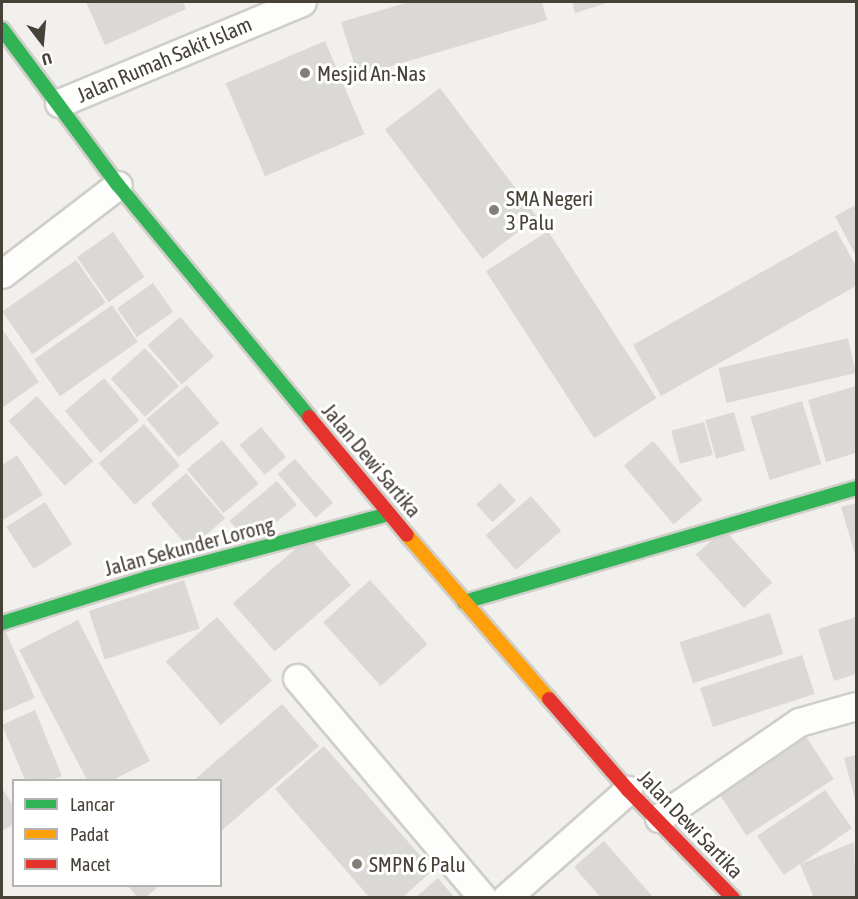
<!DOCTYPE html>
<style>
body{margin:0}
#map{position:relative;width:858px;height:899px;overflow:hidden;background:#f2f0ec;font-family:"Asap Condensed",sans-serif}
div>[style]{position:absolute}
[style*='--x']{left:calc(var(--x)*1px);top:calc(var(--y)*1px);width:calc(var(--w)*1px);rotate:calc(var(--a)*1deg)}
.building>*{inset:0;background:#dbd9d5;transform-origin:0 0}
.roads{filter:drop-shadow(2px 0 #d0cec9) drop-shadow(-2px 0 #d0cec9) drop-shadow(0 2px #d0cec9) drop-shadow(0 -2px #d0cec9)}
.street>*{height:27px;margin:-13.5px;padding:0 13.5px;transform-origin:13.5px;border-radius:13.5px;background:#fdfdfc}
.fast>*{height:14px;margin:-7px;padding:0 7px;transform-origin:7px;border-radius:7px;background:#30b455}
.slow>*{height:14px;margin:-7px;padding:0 7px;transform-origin:7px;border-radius:7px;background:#ff9f0a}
.jam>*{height:14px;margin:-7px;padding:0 7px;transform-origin:7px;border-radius:7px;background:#e5322d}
.dots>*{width:16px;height:16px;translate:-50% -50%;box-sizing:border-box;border:3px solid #fff;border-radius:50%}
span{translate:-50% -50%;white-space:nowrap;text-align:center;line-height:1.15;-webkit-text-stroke:6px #fff;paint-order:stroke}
.street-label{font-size:21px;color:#474238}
.poi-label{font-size:21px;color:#474238}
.left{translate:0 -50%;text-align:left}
.frame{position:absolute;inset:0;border:3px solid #474238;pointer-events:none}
.legend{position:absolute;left:12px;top:779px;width:210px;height:108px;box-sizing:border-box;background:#fff;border:2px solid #b5b3af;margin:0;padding:8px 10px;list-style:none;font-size:18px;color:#474238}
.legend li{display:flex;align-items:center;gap:12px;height:30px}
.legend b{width:30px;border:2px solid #b5b3af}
.north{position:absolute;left:12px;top:12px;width:60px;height:60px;-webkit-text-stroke:4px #fff;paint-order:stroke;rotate:164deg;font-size:16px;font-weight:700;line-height:24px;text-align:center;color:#474238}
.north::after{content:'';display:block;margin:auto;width:21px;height:27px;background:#474238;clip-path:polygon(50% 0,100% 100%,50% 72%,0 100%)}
</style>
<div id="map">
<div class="building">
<i style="clip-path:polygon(86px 2px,183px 2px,186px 9px,105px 45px)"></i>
<i style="clip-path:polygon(409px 2px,542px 2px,547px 20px,358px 76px,341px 22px)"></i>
<i style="clip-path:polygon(572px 2px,610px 2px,575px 13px)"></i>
<i style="left:325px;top:41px;width:101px;height:108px;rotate:67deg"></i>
<i style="left:440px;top:88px;width:162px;height:69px;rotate:53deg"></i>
<i style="clip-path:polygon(856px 205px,856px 256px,835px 216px)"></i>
<i style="clip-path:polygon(836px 230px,856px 266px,856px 286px,661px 396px,633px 345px)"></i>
<i style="left:548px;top:231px;width:199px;height:74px;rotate:57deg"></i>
<i style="left:113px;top:232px;width:55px;height:44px;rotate:55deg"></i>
<i style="left:76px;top:260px;width:52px;height:90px;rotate:55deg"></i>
<i style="left:153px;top:283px;width:35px;height:44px;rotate:55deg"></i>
<i style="left:112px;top:305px;width:45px;height:95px;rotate:55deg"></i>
<i style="left:180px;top:317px;width:52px;height:43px;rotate:49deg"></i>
<i style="clip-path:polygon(2px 329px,39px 382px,2px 408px)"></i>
<i style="left:848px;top:338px;width:36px;height:133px;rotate:77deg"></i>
<i style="left:145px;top:348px;width:51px;height:46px;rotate:48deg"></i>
<i style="left:104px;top:378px;width:55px;height:51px;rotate:50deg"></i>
<i style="left:187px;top:385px;width:50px;height:53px;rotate:50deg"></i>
<i style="clip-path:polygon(856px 386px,856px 453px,826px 462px,808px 400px)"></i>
<i style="left:37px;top:396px;width:86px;height:38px;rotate:49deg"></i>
<i style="left:802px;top:401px;width:66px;height:54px;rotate:73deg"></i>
<i style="left:734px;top:412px;width:40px;height:30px;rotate:74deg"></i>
<i style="left:704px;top:422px;width:34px;height:34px;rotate:75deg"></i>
<i style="left:144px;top:424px;width:55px;height:60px;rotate:49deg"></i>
<i style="left:261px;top:427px;width:39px;height:28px;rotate:50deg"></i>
<i style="left:222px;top:440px;width:57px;height:46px;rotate:50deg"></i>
<i style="left:653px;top:441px;width:77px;height:38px;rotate:50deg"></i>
<i style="clip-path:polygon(17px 455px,43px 495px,3px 520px,2px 465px)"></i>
<i style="left:295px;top:459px;width:58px;height:23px;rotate:49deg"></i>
<i style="left:186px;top:473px;width:60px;height:47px;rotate:49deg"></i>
<i style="left:277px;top:481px;width:31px;height:62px;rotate:50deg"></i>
<i style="left:500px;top:483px;width:24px;height:32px;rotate:48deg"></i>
<i style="left:531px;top:496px;width:46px;height:60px;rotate:49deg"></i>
<i style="left:45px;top:502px;width:50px;height:46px;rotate:57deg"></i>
<i style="clip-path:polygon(856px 503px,856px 558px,841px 507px)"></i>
<i style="left:724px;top:529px;width:72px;height:38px;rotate:48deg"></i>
<i style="left:309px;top:537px;width:64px;height:101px;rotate:49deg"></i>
<i style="left:184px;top:580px;width:51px;height:100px;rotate:72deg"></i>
<i style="left:370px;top:580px;width:86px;height:63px;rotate:48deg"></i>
<i style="left:770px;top:613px;width:43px;height:95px;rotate:72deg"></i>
<i style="left:217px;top:617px;width:84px;height:68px;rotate:49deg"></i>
<i style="clip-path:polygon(856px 617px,856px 674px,834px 681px,818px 629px)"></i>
<i style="clip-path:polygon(78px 620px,150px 761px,113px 780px,87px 780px,19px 650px)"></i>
<i style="clip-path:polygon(5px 630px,35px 698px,2px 712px,2px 632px)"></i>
<i style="left:802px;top:655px;width:41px;height:107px;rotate:72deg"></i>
<i style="clip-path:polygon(282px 704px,319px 746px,220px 832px,220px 780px,194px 780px)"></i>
<i style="clip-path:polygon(35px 710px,62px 776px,51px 780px,25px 780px,2px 725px)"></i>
<i style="left:800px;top:727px;width:62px;height:104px;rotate:57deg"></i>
<i style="clip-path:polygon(324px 746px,433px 870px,402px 898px,370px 898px,275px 789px)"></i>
<i style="clip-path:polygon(856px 755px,856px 803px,844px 758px)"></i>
<i style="clip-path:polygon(2px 788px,14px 807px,14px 824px,2px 831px)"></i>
<i style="clip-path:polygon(825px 790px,852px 828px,801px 864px,854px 842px,856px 898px,814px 898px,800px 864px,784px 875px,757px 836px)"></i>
<i style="clip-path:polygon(604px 841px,654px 898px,601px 898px,574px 867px)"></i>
<i style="clip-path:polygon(438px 878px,455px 898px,415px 898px)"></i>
<i style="clip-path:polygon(128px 886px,159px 886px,145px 898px,138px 898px)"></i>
</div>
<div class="roads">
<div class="street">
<i style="--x:59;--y:103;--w:263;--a:-22.6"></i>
<i style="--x:2;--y:274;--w:146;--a:-37.5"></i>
<i style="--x:297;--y:678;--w:288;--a:49.8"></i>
<i style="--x:659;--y:818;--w:170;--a:-34.4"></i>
<i style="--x:799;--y:722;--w:59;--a:-15.7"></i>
<i style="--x:506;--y:898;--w:163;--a:-41.5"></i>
</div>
<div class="fast">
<i style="--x:2;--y:29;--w:194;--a:53.4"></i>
<i style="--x:118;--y:185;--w:301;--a:50.5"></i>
<i style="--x:464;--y:602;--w:408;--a:-16.2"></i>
<i style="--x:2;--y:623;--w:152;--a:-17.2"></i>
<i style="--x:147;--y:578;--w:250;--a:-14.8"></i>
</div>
<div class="slow">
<i style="--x:407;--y:535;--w:217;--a:49.1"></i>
</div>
<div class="jam">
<i style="--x:309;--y:417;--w:153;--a:50.3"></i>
<i style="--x:549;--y:699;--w:121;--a:49"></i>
<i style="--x:628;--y:790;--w:151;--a:45.8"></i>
</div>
</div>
<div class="dots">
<i style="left:305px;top:73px;background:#837f77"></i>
<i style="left:494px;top:210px;background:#837f77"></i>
<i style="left:357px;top:864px;background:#837f77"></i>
</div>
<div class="street-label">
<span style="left:164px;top:59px;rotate:-23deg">Jalan Rumah Sakit Islam</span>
<span style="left:372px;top:460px;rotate:50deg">Jalan Dewi Sartika</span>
<span style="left:189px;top:546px;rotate:-15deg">Jalan Sekunder Lorong</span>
<span style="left:691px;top:824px;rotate:46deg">Jalan Dewi Sartika</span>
</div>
<div class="poi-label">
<span class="left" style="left:317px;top:73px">Mesjid An-Nas</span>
<span class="left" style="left:506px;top:210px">SMA Negeri<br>3 Palu</span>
<span class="left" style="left:369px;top:864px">SMPN 6 Palu</span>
</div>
<div class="frame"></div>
<ul class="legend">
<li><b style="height:8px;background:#30b455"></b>Lancar</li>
<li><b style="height:8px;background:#ff9f0a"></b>Padat</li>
<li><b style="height:8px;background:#e5322d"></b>Macet</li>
</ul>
<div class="north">U</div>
</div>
